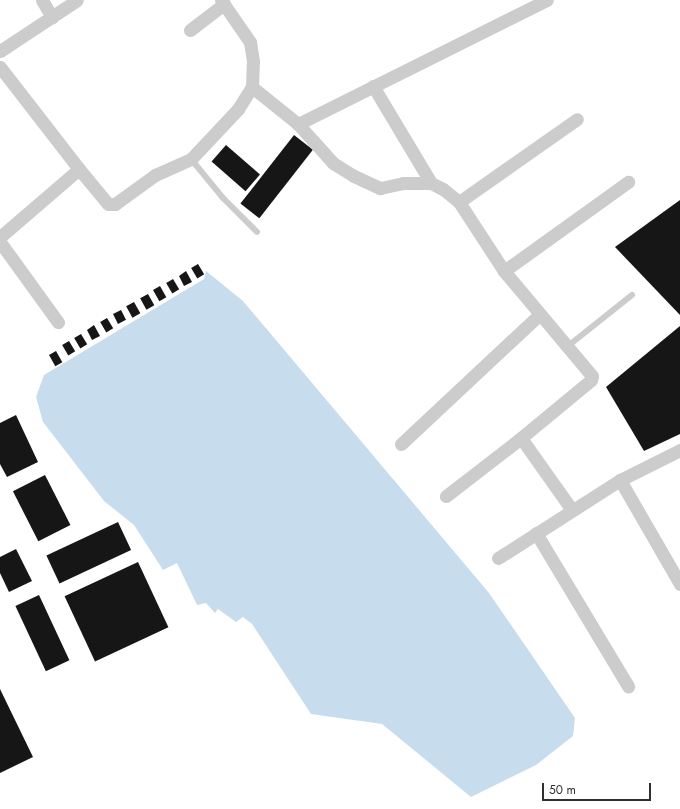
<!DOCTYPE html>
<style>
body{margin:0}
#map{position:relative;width:680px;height:809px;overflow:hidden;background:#fff;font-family:Jost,sans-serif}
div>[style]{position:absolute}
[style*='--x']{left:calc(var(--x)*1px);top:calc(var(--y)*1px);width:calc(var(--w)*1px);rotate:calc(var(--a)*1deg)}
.water>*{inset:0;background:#c7dded}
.building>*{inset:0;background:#161616;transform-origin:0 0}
.lane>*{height:6px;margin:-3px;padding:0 3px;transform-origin:3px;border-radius:3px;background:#ccc}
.street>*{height:13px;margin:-6.5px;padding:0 6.5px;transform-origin:6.5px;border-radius:6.5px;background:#ccc}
span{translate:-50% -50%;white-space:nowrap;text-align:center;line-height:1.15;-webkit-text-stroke:4px #fff;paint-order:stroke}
.scale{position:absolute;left:542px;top:783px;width:109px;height:18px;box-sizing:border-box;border:2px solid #2f2f2f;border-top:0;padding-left:5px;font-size:12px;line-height:14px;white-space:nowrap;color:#2f2f2f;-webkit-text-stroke:3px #fff;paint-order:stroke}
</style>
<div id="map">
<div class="water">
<i style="clip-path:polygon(206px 271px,243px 301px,489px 593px,575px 718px,573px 736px,536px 765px,471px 797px,382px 724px,311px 714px,252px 624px,243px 617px,236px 622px,218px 609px,215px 613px,206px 603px,197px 605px,177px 563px,163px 570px,134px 525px,104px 501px,43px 422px,36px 397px,44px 375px,204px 279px)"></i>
</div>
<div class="building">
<i style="left:294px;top:135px;width:24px;height:87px;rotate:38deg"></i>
<i style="left:226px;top:145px;width:45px;height:22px;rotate:41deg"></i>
<i style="clip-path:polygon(680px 200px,680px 315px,615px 247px)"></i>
<i style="left:198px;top:264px;width:12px;height:8px;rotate:59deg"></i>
<i style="clip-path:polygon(186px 271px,192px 282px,184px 286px,179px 276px)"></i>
<i style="left:173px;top:279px;width:12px;height:8px;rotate:59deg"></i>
<i style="left:160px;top:286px;width:13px;height:8px;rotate:61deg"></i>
<i style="left:148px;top:294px;width:13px;height:9px;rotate:61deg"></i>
<i style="left:134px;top:302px;width:13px;height:9px;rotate:61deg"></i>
<i style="left:121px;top:310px;width:11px;height:9px;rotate:63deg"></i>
<i style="left:107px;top:318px;width:12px;height:8px;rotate:59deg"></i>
<i style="clip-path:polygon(94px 325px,100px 336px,92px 340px,87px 330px)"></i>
<i style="clip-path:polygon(680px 326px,680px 434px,644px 451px,606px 387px)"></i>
<i style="left:81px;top:334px;width:12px;height:8px;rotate:59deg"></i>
<i style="left:69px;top:341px;width:12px;height:8px;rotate:59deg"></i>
<i style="left:56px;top:351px;width:13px;height:8px;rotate:61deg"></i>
<i style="clip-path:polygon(16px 415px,38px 462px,7px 477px,0 464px,0 423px)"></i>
<i style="left:45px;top:475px;width:56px;height:36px;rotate:63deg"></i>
<i style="left:118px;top:522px;width:31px;height:79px;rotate:65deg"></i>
<i style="clip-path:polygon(16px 549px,32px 581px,9px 592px,0 573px,0 557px)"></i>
<i style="left:138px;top:562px;width:72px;height:81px;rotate:65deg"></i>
<i style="left:39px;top:595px;width:72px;height:26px;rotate:65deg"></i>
<i style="clip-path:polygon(0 689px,33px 757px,0 773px)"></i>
</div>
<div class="lane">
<i style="--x:191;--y:159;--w:50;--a:50.6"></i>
<i style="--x:223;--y:198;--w:48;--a:45"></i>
<i style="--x:568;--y:346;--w:82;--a:-38.6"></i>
</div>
<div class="street">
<i style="--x:42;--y:0;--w:20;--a:60"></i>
<i style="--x:190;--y:30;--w:43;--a:-37.4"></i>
<i style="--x:0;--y:51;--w:92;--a:-33.5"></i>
<i style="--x:0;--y:67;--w:129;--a:52.2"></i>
<i style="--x:79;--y:169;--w:45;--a:50.4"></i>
<i style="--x:108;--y:204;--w:7;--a:0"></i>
<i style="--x:115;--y:204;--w:49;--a:-35.9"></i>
<i style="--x:155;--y:175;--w:39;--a:-24"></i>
<i style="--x:191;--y:159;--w:69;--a:-46.8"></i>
<i style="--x:238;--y:109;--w:26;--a:-58"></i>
<i style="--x:252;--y:87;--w:26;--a:-88"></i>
<i style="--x:253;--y:61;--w:19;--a:-99"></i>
<i style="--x:250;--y:42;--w:51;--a:-124.6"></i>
<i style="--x:373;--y:86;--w:113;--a:59.1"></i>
<i style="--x:252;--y:87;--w:59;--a:38.8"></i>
<i style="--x:298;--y:124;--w:278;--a:-26.5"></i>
<i style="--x:298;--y:124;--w:52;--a:48.1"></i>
<i style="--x:333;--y:163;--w:25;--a:32"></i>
<i style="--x:354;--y:176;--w:29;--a:25"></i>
<i style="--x:380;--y:188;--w:24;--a:-12"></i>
<i style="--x:403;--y:183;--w:28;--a:0"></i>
<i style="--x:431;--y:183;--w:13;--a:27"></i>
<i style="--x:443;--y:189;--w:21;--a:39"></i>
<i style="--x:459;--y:202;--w:82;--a:56.9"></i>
<i style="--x:504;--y:271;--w:137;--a:50"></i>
<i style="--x:592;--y:376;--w:4;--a:104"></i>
<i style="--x:591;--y:380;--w:91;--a:140.4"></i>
<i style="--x:521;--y:438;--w:95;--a:142.3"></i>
<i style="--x:459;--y:202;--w:144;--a:-35.1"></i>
<i style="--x:0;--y:237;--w:104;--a:-40.7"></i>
<i style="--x:0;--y:242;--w:99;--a:54.1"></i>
<i style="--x:504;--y:271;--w:153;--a:-35.7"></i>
<i style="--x:521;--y:438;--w:88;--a:54.7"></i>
<i style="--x:401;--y:444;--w:190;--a:-43.1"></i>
<i style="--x:620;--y:480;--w:120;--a:60"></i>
<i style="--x:536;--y:533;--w:179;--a:59"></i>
<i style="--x:498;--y:558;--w:145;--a:-32.6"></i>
<i style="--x:620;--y:480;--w:67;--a:-26.6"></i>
</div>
<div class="scale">50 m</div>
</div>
